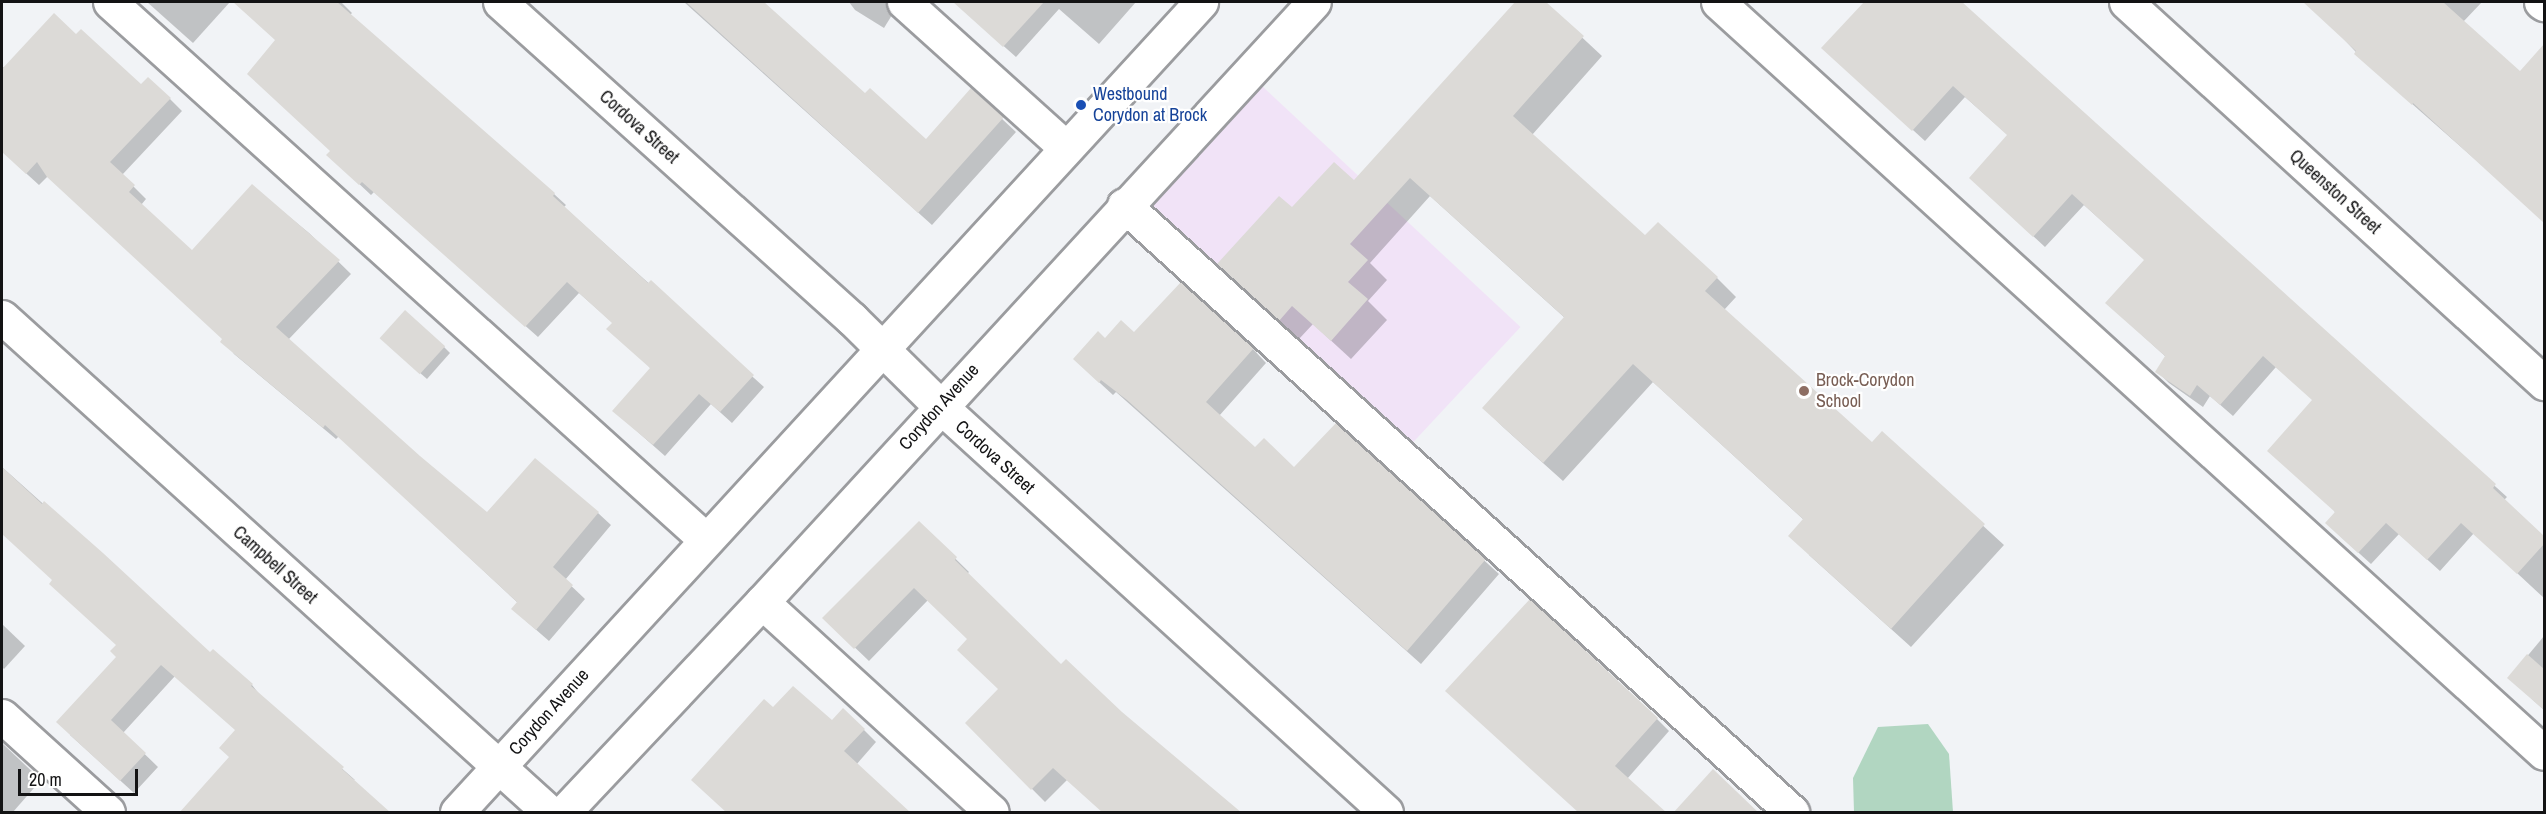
<!DOCTYPE html>
<style>
body{margin:0}
#map{position:relative;width:2546px;height:814px;overflow:hidden;background:#f1f3f6;font-family:"Archivo Narrow",sans-serif}
div>[style]{position:absolute}
[style*='--x']{left:calc(var(--x)*1px);top:calc(var(--y)*1px);width:calc(var(--w)*1px);rotate:calc(var(--a)*1deg)}
.commercial>*{inset:0;background:#f1e3f7;transform-origin:0 0}
.green>*{inset:0;background:#b1d6c1}
.shadow>*{inset:0;background:#0003}
.building>*{inset:0;background:#dcdad7;transform-origin:0 0}
.roads{filter:drop-shadow(2px 0 #9b9c9f) drop-shadow(-2px 0 #9b9c9f) drop-shadow(0 2px #9b9c9f) drop-shadow(0 -2px #9b9c9f)}
.minor>*{height:33px;margin:-16.5px;padding:0 16.5px;transform-origin:16.5px;border-radius:16.5px;background:#fff}
.major>*{height:33px;margin:-16.5px;padding:0 16.5px;transform-origin:16.5px;border-radius:16.5px;background:#fff}
.dots>*{width:16px;height:16px;translate:-50% -50%;box-sizing:border-box;border:3px solid #fff;border-radius:50%}
span{translate:-50% -50%;white-space:nowrap;text-align:center;line-height:1.15;-webkit-text-stroke:4.5px #fff;paint-order:stroke}
.transit-label{font-size:18px;color:#164399}
.left{translate:0 -50%;text-align:left}
.street-label{font-size:18px;color:#131314}
.education-label{font-size:18px;color:#785e54}
.frame{position:absolute;inset:0;border:3px solid #131314;pointer-events:none}
.scale{position:absolute;left:18px;top:769px;width:120px;height:27px;box-sizing:border-box;border:3px solid #131314;border-top:0;padding-left:8px;font-size:18px;line-height:21px;white-space:nowrap;color:#131314;-webkit-text-stroke:4px #fff;paint-order:stroke}
</style>
<div id="map">
<div class="commercial">
<i style="left:1247px;top:72px;width:374px;height:181px;rotate:43deg"></i>
</div>
<div class="green">
<i style="clip-path:polygon(1928px 724px,1949px 754px,1953px 812px,1854px 812px,1853px 778px,1878px 727px)"></i>
</div>
<div class="shadow">
<i style="clip-path:polygon(147px 2px,230px 2px,193px 43px)"></i>
<i style="clip-path:polygon(234px 2px,341px 2px,352px 13px,350px 15px,554px 194px,566px 205px,564px 207px,764px 387px,732px 423px,711px 404px,665px 456px,614px 411px,651px 369px,613px 323px,579px 293px,538px 337px,374px 192px,371px 195px,340px 166px,277px 40px)"></i>
<i style="clip-path:polygon(684px 2px,761px 2px,866px 95px,926px 141px,971px 90px,1016px 132px,932px 225px)"></i>
<i style="clip-path:polygon(849px 2px,894px 2px,892px 15px,884px 28px,855px 10px)"></i>
<i style="clip-path:polygon(954px 2px,1136px 2px,1099px 44px,1059px 9px,1016px 57px)"></i>
<i style="clip-path:polygon(1517px 2px,1544px 2px,1602px 56px,1532px 135px,1645px 237px,1717px 278px,1736px 297px,1724px 310px,1872px 445px,1882px 433px,2004px 545px,1911px 647px,1809px 555px,1804px 520px,1653px 382px,1563px 481px,1503px 427px,1484px 408px,1565px 318px,1430px 196px,1370px 263px,1387px 280px,1368px 301px,1387px 320px,1351px 359px,1313px 324px,1299px 339px,1239px 284px,1292px 209px,1354px 182px)"></i>
<i style="clip-path:polygon(1866px 2px,1959px 2px,2507px 497px,2504px 500px,2544px 538px,2544px 598px,2474px 533px,2440px 571px,2399px 534px,2371px 564px,2339px 535px,2314px 400px,2276px 367px,2233px 416px,2210px 396px,2203px 407px,2169px 383px,2157px 371px,2166px 357px,2107px 303px,2145px 260px,2084px 205px,2045px 247px,1983px 190px,2009px 136px,1965px 97px,1925px 141px,1823px 48px)"></i>
<i style="clip-path:polygon(2309px 2px,2482px 2px,2463px 22px,2521px 73px,2544px 46px,2544px 220px,2369px 66px)"></i>
<i style="clip-path:polygon(76px 36px,141px 86px,170px 99px,182px 111px,122px 175px,146px 199px,141px 205px,192px 253px,252px 186px,309px 233px,351px 274px,288px 340px,419px 457px,487px 514px,598px 513px,611px 525px,565px 580px,585px 599px,549px 641px,526px 621px,518px 603px,339px 436px,336px 439px,234px 354px,224px 339px,48px 176px,39px 185px,17px 165px,11px 146px,2px 137px,2px 68px)"></i>
<i style="clip-path:polygon(1134px 335px,1253px 349px,1266px 363px,1219px 416px,1255px 449px,1295px 469px,1336px 425px,1499px 574px,1421px 664px,1116px 392px,1113px 395px,1088px 372px,1105px 340px)"></i>
<i style="clip-path:polygon(388px 345px,444px 347px,450px 353px,427px 379px)"></i>
<i style="clip-path:polygon(2px 467px,211px 654px,252px 685px,263px 699px,355px 780px,231px 757px,236px 730px,175px 676px,123px 733px,158px 767px,134px 793px,70px 735px,118px 657px,118px 645px,54px 580px,2px 533px)"></i>
<i style="clip-path:polygon(919px 523px,969px 572px,967px 574px,1067px 780px,1045px 802px,967px 723px,1000px 689px,969px 640px,928px 600px,869px 661px,824px 618px)"></i>
<i style="clip-path:polygon(2px 624px,25px 646px,4px 669px,2px 667px)"></i>
<i style="clip-path:polygon(2544px 636px,2544px 710px,2509px 678px)"></i>
<i style="clip-path:polygon(1460px 703px,1657px 719px,1669px 731px,1627px 779px)"></i>
<i style="clip-path:polygon(773px 709px,864px 730px,876px 742px,856px 765px)"></i>
<i style="clip-path:polygon(2px 743px,41px 780px,13px 812px,2px 812px)"></i>
</div>
<div class="building">
<i style="clip-path:polygon(233px 2px,337px 2px,555px 193px,553px 196px,648px 283px,651px 280px,754px 375px,720px 412px,699px 394px,653px 445px,612px 411px,650px 368px,606px 329px,612px 323px,567px 282px,525px 327px,362px 182px,359px 185px,326px 155px,330px 151px,247px 74px,275px 40px)"></i>
<i style="clip-path:polygon(686px 2px,764px 2px,865px 93px,870px 88px,926px 139px,971px 88px,1004px 117px,918px 213px)"></i>
<i style="clip-path:polygon(953px 2px,1044px 2px,1003px 47px)"></i>
<i style="clip-path:polygon(1515px 2px,1546px 2px,1584px 36px,1513px 116px,1645px 235px,1658px 222px,1718px 277px,1705px 291px,1872px 442px,1882px 431px,1985px 524px,1891px 629px,1788px 536px,1803px 519px,1633px 364px,1543px 463px,1482px 408px,1564px 317px,1410px 178px,1350px 244px,1368px 260px,1348px 282px,1368px 299px,1331px 341px,1292px 306px,1279px 321px,1217px 264px,1279px 196px,1292px 207px,1334px 162px,1354px 180px)"></i>
<i style="clip-path:polygon(1864px 2px,1962px 2px,2496px 484px,2493px 488px,2544px 536px,2544px 544px,2517px 574px,2461px 523px,2427px 560px,2386px 523px,2358px 553px,2325px 523px,2335px 512px,2267px 451px,2312px 400px,2263px 356px,2220px 405px,2197px 385px,2190px 396px,2155px 372px,2165px 356px,2105px 303px,2144px 260px,2072px 194px,2033px 237px,1969px 178px,2007px 135px,1953px 86px,1912px 131px,1821px 48px)"></i>
<i style="clip-path:polygon(2303px 2px,2443px 2px,2520px 71px,2544px 44px,2544px 223px,2413px 103px,2412px 105px,2354px 54px,2356px 51px)"></i>
<i style="clip-path:polygon(54px 13px,76px 34px,81px 29px,141px 84px,148px 77px,171px 98px,110px 162px,135px 185px,129px 192px,192px 250px,252px 184px,340px 260px,276px 327px,420px 456px,487px 512px,535px 458px,599px 512px,553px 567px,573px 585px,536px 630px,511px 609px,517px 602px,325px 425px,323px 428px,220px 342px,222px 339px,47px 177px,37px 162px,26px 174px,2px 152px,2px 69px)"></i>
<i style="clip-path:polygon(1181px 282px,1254px 348px,1206px 402px,1255px 447px,1264px 438px,1294px 467px,1336px 423px,1486px 559px,1407px 651px,1127px 400px,1101px 380px,1099px 383px,1073px 359px,1098px 331px,1105px 338px,1121px 320px,1134px 332px)"></i>
<i style="left:405px;top:310px;width:54px;height:38px;rotate:42deg"></i>
<i style="clip-path:polygon(2px 467px,42px 504px,44px 501px,103px 553px,210px 652px,213px 649px,253px 684px,251px 686px,344px 767px,342px 769px,391px 813px,179px 813px,229px 757px,219px 748px,235px 730px,161px 665px,111px 720px,146px 753px,120px 781px,56px 722px,116px 657px,110px 651px,116px 645px,49px 584px,52px 580px,2px 534px)"></i>
<i style="clip-path:polygon(919px 521px,957px 557px,955px 560px,1061px 664px,1066px 659px,1122px 712px,1242px 813px,1103px 813px,1053px 768px,1031px 790px,965px 723px,998px 689px,957px 650px,967px 639px,914px 588px,854px 649px,822px 618px)"></i>
<i style="clip-path:polygon(1530px 599px,1658px 718px,1615px 766px,1667px 813px,1579px 813px,1445px 691px)"></i>
<i style="clip-path:polygon(2527px 654px,2544px 669px,2544px 710px,2507px 678px)"></i>
<i style="clip-path:polygon(793px 686px,832px 720px,843px 708px,865px 729px,844px 751px,911px 813px,727px 813px,691px 780px,764px 699px,773px 707px)"></i>
<i style="clip-path:polygon(1713px 769px,1759px 813px,1673px 813px)"></i>
</div>
<div class="roads">
<div class="minor">
<i style="--x:110;--y:2;--w:803;--a:42.07"></i>
<i style="--x:500;--y:2;--w:474;--a:42"></i>
<i style="--x:852;--y:319;--w:124;--a:44.7"></i>
<i style="--x:940;--y:406;--w:603;--a:42.31"></i>
<i style="--x:904;--y:2;--w:218;--a:42"></i>
<i style="--x:1718;--y:2;--w:1116;--a:42.28"></i>
<i style="--x:2126;--y:2;--w:566;--a:42.35"></i>
<i style="--x:2541;--y:2;--w:4;--a:34"></i>
<i style="--x:1124;--y:205;--w:903;--a:42.26"></i>
<i style="--x:2;--y:317;--w:738;--a:42.14"></i>
<i style="--x:762;--y:602;--w:311;--a:42.4"></i>
<i style="--x:2;--y:716;--w:143;--a:42.2"></i>
</div>
<div class="major">
<i style="--x:457;--y:812;--w:1100;--a:-47.43"></i>
<i style="--x:564;--y:812;--w:289;--a:-46.7"></i>
<i style="--x:762;--y:602;--w:815;--a:-47.39"></i>
</div>
</div>
<div class="dots">
<i style="left:1081px;top:105px;background:#1a4fb4"></i>
<i style="left:1804px;top:391px;background:#8d6e63"></i>
</div>
<div class="transit-label">
<span class="left" style="left:1093px;top:105px">Westbound<br>Corydon at Brock</span>
</div>
<div class="street-label">
<span style="left:639px;top:127px;rotate:42deg">Cordova Street</span>
<span style="left:2335px;top:192px;rotate:42deg">Queenston Street</span>
<span style="left:939px;top:407px;rotate:-48deg">Corydon Avenue</span>
<span style="left:995px;top:457px;rotate:42deg">Cordova Street</span>
<span style="left:275px;top:565px;rotate:42deg">Campbell Street</span>
<span style="left:549px;top:712px;rotate:-48deg">Corydon Avenue</span>
</div>
<div class="education-label">
<span class="left" style="left:1816px;top:391px">Brock-Corydon<br>School</span>
</div>
<div class="frame"></div>
<div class="scale">20 m</div>
</div>
